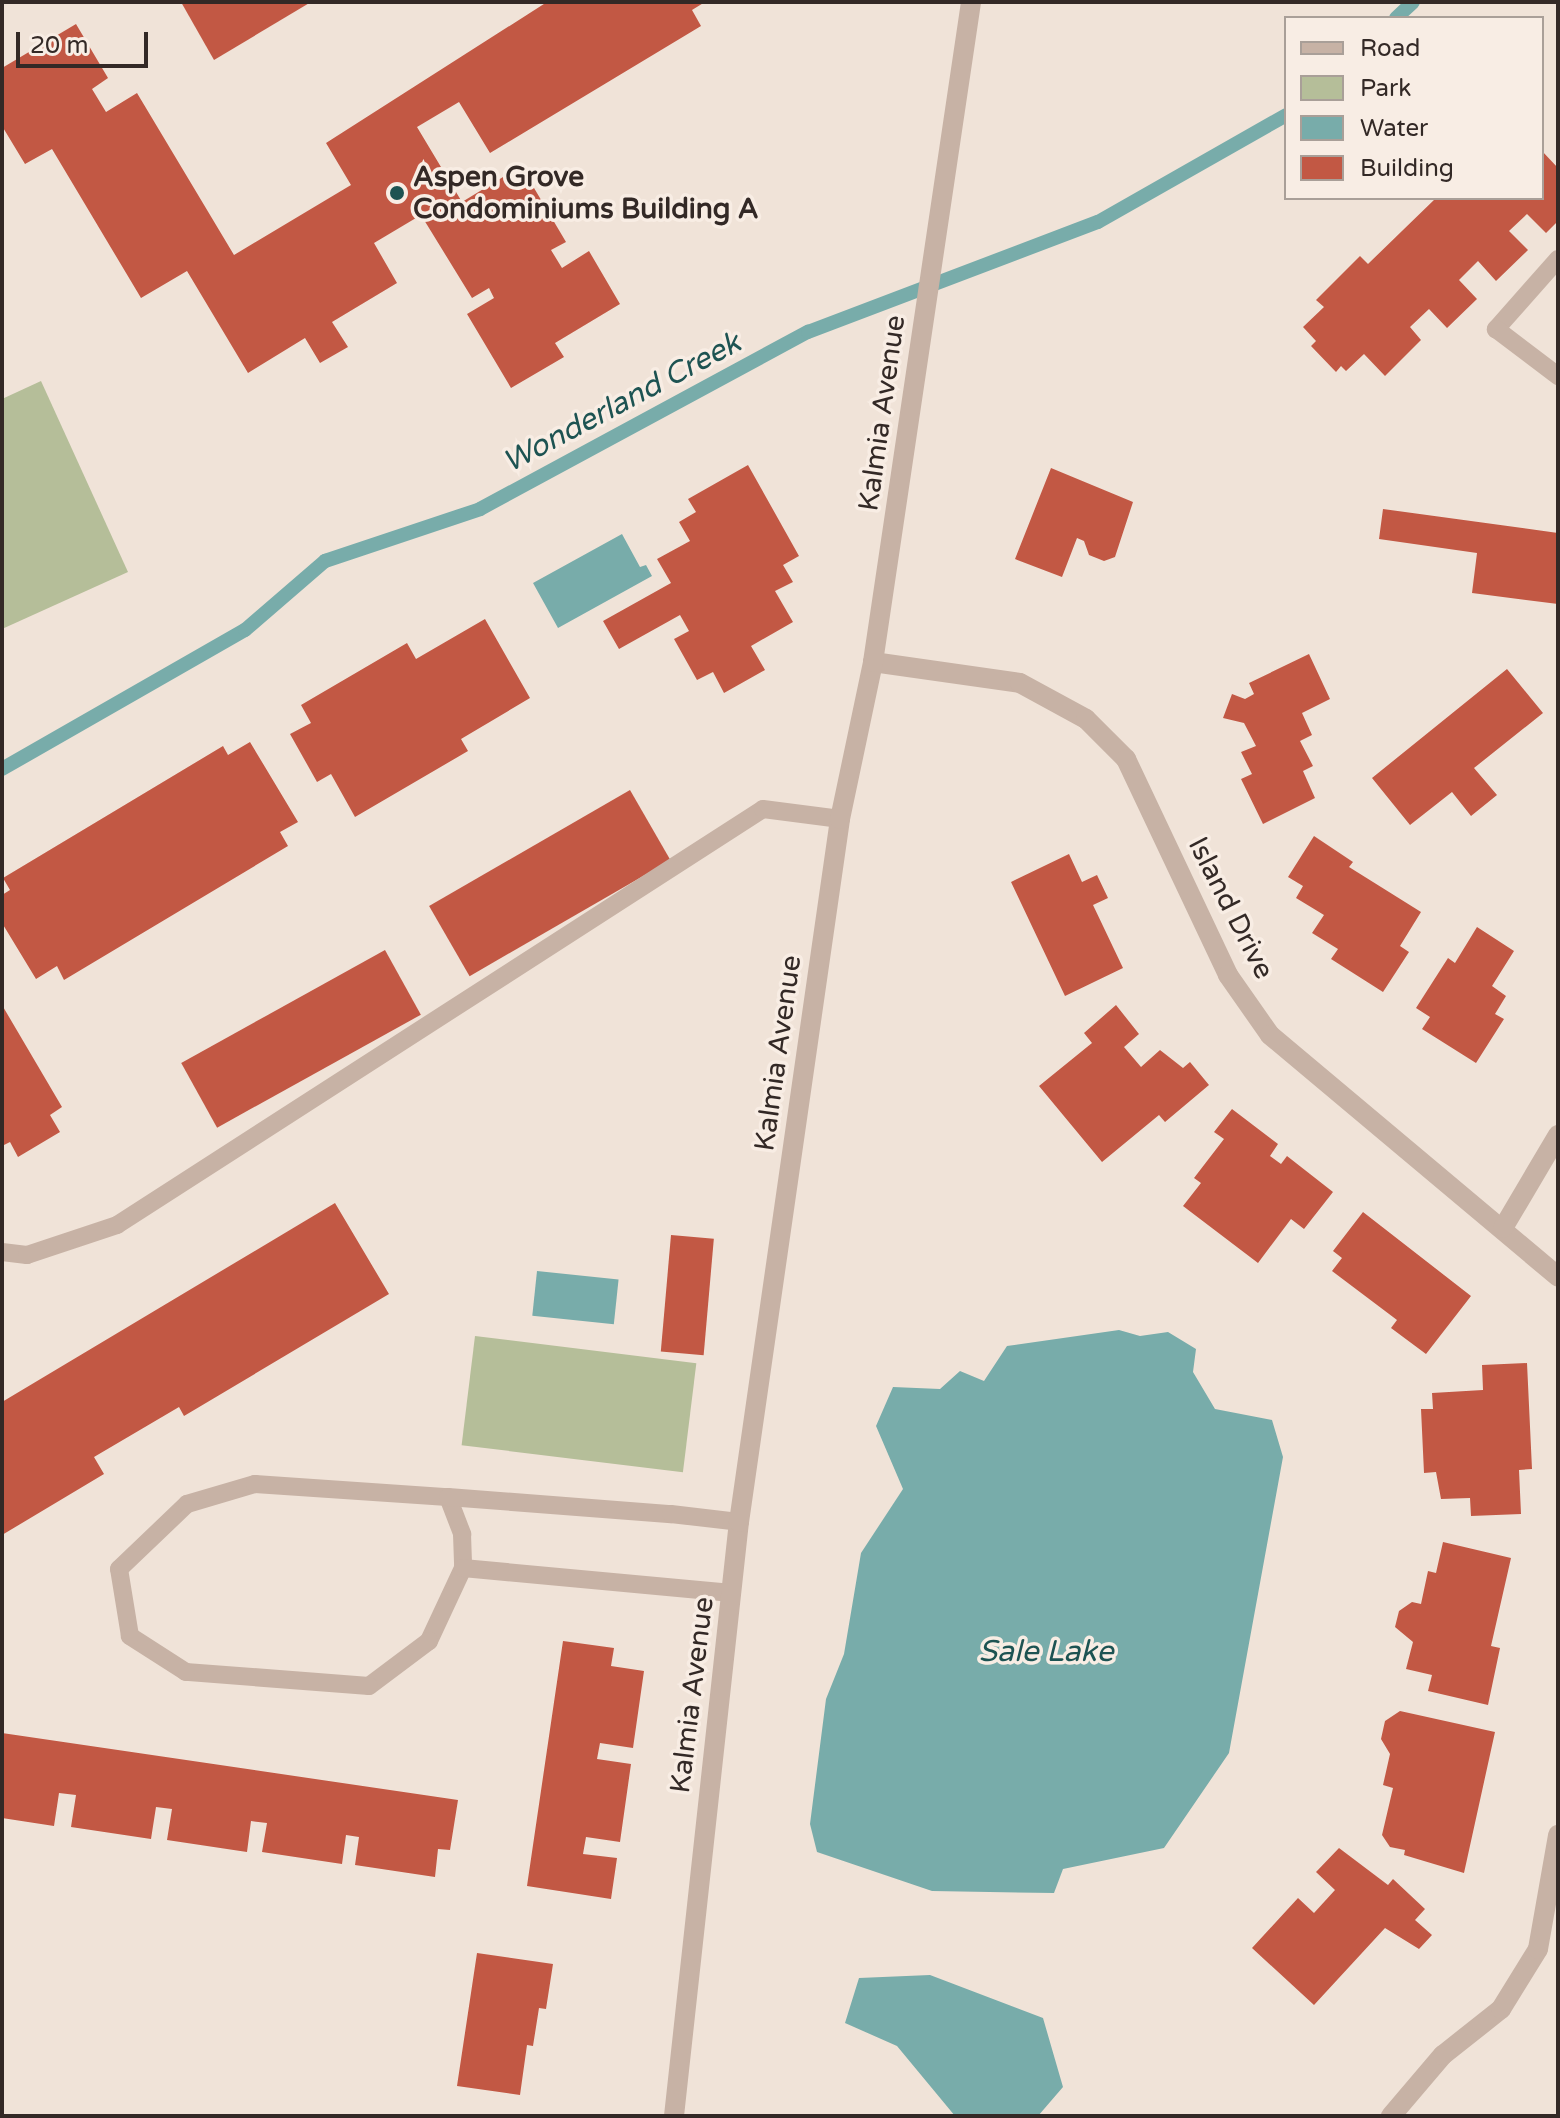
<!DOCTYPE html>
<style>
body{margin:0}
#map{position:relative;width:1560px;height:2118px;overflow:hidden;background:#f0e3d8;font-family:"Varela Round",sans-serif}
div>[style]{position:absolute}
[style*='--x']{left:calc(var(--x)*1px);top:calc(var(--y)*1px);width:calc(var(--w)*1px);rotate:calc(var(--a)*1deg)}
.green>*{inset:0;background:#b5be99;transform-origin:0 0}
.water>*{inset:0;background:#78acaa;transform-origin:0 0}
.stream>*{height:14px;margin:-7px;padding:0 7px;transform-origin:7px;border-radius:7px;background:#78acaa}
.building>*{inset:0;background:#c25844;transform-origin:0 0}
.service>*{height:18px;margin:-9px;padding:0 9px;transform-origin:9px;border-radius:9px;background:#c7b2a5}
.minor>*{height:20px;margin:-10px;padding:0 10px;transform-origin:10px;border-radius:10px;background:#c7b2a5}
.dots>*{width:22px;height:22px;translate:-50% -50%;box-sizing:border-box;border:4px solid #f8ede4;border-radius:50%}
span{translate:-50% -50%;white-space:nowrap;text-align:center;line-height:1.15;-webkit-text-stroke:7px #f8ede4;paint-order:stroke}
.poi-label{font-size:28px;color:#332926;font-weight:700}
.left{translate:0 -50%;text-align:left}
.street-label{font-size:28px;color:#332926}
.water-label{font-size:30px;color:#1d5352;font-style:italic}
.frame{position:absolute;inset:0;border:4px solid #332926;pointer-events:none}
.legend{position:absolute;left:1284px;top:16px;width:260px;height:184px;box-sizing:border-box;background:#f8ede4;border:2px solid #a99f98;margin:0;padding:10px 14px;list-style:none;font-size:24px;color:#332926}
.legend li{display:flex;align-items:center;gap:16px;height:40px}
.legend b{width:40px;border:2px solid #a99f98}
.scale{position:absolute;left:16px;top:32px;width:132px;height:36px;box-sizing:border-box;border:4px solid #332926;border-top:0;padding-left:10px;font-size:24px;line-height:28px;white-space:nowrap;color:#332926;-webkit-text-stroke:6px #f8ede4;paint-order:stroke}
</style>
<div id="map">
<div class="green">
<i style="clip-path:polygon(41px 381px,128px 572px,2px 629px,2px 399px)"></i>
<i style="left:475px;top:1336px;width:223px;height:110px;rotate:7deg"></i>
</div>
<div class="water">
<i style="clip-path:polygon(622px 534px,640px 567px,646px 565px,652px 576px,558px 628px,533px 583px)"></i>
<i style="left:537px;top:1271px;width:82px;height:45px;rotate:6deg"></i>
<i style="clip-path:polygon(1119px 1330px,1140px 1336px,1168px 1332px,1196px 1349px,1193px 1372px,1215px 1409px,1272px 1420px,1283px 1457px,1229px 1753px,1164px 1848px,1063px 1869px,1054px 1893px,932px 1891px,817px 1852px,810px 1824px,826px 1699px,844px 1654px,861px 1553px,903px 1489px,876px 1426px,893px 1387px,940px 1389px,960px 1371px,984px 1381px,1007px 1346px)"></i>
<i style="clip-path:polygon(930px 1975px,1043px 2018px,1063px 2087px,1038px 2116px,955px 2116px,897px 2046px,845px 2023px,859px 1978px)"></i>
</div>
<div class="stream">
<i style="--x:1396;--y:18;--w:23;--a:-43"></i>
<i style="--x:2;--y:769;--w:280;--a:-29.8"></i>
<i style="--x:245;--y:630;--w:106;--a:-40.8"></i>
<i style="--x:325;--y:561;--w:163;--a:-18.5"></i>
<i style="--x:480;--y:509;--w:373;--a:-28.4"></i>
<i style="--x:808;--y:332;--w:310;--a:-20.8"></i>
<i style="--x:1098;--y:222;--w:216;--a:-29.6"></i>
</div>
<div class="building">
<i style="clip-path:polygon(181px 2px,311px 2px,214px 60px)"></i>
<i style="clip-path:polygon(547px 2px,705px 2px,692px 10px,701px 26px,490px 153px,459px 102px,417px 127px,462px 202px,521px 166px,566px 242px,551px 250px,562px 268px,589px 251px,620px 304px,555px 343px,564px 357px,511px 388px,467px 314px,494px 298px,489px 288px,472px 298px,421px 215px,374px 243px,397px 283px,332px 322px,348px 347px,320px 363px,305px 338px,248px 373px,187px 271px,141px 298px,52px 149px,25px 164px,2px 126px,2px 68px,76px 24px,108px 78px,92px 89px,106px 112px,137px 93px,234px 255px,351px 185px,326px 143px)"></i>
<i style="clip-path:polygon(1542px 151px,1558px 168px,1558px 221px,1546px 233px,1527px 214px,1509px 231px,1528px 250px,1496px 281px,1478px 261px,1459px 280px,1477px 299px,1447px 328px,1429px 309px,1410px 327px,1421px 340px,1385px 376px,1364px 354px,1346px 371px,1341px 366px,1336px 372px,1311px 346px,1316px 341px,1303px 327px,1324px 307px,1316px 300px,1360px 256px,1368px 264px,1436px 198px,1542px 198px)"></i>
<i style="clip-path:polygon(748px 465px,799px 556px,783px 565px,793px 582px,775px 591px,793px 622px,751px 646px,765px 670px,724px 693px,713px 672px,697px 680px,674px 639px,689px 631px,680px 615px,619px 649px,603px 621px,671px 583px,657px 559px,690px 541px,679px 522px,696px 512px,688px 499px)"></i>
<i style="clip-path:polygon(1051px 468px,1133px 502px,1115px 557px,1104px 561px,1089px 555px,1084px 541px,1077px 538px,1062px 577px,1015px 559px)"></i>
<i style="clip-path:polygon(1383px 509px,1558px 533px,1558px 604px,1472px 593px,1477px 553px,1379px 539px)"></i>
<i style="clip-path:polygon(485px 619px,530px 698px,461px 739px,468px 751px,355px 817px,331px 774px,317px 782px,290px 734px,311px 723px,301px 705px,407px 643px,416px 659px)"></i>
<i style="clip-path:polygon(1309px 654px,1330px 699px,1302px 713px,1312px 735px,1300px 741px,1313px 766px,1303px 771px,1315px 798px,1263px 824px,1241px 779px,1252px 774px,1241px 752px,1256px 746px,1244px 723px,1223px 718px,1232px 694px,1245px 699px,1254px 694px,1249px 683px)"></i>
<i style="clip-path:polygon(1507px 669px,1543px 713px,1474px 768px,1497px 795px,1471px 816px,1452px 792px,1410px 825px,1372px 778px)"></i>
<i style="clip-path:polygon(250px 742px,298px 822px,280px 832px,288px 846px,64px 980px,57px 966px,36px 979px,2px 923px,2px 895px,10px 890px,3px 878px,223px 746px,228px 755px)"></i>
<i style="left:630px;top:790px;width:81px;height:232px;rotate:60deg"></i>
<i style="clip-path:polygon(1314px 836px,1353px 862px,1349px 867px,1421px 912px,1400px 946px,1409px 952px,1383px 992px,1331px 959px,1338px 949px,1312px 933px,1324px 915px,1296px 898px,1303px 886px,1288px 877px)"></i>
<i style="clip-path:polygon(1069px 854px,1082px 882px,1097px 875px,1108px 898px,1093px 905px,1123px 968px,1065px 996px,1011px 882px)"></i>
<i style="clip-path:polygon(1477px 927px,1514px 951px,1492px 986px,1506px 996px,1495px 1014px,1504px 1019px,1476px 1063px,1422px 1029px,1430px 1017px,1416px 1008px,1448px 958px,1455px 963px)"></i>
<i style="left:385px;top:950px;width:74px;height:233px;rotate:61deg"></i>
<i style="clip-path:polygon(2px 1005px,62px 1107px,50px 1115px,60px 1132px,18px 1157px,10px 1142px,2px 1146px)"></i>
<i style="clip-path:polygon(1116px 1005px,1139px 1034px,1124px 1047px,1141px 1067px,1160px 1050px,1183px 1068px,1190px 1062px,1209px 1085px,1165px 1122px,1159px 1115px,1102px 1162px,1039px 1086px,1092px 1043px,1084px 1033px)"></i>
<i style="clip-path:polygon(1232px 1109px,1278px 1144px,1270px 1156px,1281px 1164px,1287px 1156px,1333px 1192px,1304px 1229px,1291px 1219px,1258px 1263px,1183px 1206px,1201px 1183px,1194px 1178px,1224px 1139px,1214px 1132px)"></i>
<i style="clip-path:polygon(335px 1203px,389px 1294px,184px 1416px,179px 1407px,94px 1457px,104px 1474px,2px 1535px,2px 1402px)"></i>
<i style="clip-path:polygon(1363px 1212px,1471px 1296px,1426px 1354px,1391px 1328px,1397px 1320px,1332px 1271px,1342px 1258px,1333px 1251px)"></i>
<i style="left:671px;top:1235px;width:43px;height:117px;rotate:5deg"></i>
<i style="clip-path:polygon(1527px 1363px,1532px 1469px,1519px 1470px,1521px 1514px,1471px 1516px,1470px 1498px,1441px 1499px,1436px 1472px,1424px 1473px,1421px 1409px,1433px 1409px,1432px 1393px,1483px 1390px,1482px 1365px)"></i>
<i style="clip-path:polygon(1443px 1542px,1511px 1558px,1491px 1646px,1500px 1648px,1488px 1705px,1428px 1691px,1432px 1675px,1406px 1669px,1413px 1642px,1395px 1627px,1399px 1611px,1412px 1602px,1421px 1604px,1428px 1571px,1436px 1573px)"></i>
<i style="clip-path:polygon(563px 1641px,614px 1648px,611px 1666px,644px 1671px,633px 1748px,600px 1743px,597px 1759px,631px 1764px,620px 1842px,586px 1837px,583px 1854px,617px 1858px,611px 1899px,527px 1886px)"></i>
<i style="clip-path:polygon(1400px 1711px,1495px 1732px,1464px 1873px,1404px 1855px,1405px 1850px,1390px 1847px,1382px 1835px,1393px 1788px,1383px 1785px,1390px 1754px,1381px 1739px,1385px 1721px)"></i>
<i style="clip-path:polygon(2px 1733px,458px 1800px,450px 1850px,438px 1849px,435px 1877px,355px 1865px,359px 1837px,346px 1835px,342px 1864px,262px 1852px,267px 1823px,251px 1821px,247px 1852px,167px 1840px,172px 1809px,156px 1807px,151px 1839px,71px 1827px,76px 1795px,59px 1793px,54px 1826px,2px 1818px)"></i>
<i style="clip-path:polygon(1339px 1848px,1388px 1885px,1393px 1879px,1425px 1909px,1415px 1920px,1432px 1935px,1419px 1949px,1385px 1928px,1314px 2005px,1252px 1948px,1298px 1898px,1314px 1913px,1335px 1890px,1316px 1872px)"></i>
<i style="clip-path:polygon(477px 1953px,553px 1964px,546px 2009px,539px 2008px,533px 2046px,527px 2045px,520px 2095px,457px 2086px)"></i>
</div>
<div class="service">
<i style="--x:1558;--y:259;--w:94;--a:131.5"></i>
<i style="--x:1496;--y:329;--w:78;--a:37.2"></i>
<i style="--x:2;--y:1252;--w:25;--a:7"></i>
<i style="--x:27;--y:1255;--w:95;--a:-18.4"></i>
<i style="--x:117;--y:1225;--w:768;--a:-32.78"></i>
<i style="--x:763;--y:809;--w:78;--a:7.4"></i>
<i style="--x:448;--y:1497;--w:40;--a:69"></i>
<i style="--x:462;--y:1534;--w:34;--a:88"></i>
<i style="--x:463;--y:1568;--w:81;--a:115"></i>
<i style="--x:429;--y:1641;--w:75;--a:143.1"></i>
<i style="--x:369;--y:1686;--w:184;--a:-175.6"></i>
<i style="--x:186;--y:1672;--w:67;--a:-147.3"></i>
<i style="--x:130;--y:1636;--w:68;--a:-99.3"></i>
<i style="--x:119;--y:1569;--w:94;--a:-43.7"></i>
<i style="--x:187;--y:1504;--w:71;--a:-16.4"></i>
<i style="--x:255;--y:1484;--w:193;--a:3.9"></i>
<i style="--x:448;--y:1497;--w:224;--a:4.4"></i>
<i style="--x:671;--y:1514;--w:68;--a:6.7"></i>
<i style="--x:463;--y:1568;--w:270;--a:5.3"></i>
</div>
<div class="minor">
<i style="--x:873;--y:662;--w:148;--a:8.1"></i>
<i style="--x:1020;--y:683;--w:75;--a:28.6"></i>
<i style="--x:1086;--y:719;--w:57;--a:45"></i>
<i style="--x:1126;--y:759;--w:239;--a:64.7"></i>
<i style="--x:1228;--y:975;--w:73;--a:55"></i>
<i style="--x:1270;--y:1035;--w:376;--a:40"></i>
<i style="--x:1503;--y:1228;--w:108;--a:-59.4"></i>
<i style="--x:674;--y:2116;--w:598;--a:-83.76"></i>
<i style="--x:739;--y:1522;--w:710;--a:-81.82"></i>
<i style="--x:840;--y:819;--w:160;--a:-78.1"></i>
<i style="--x:873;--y:662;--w:667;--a:-81.55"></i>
<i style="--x:1391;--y:2116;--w:80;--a:-49.6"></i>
<i style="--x:1443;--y:2055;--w:74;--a:-38.4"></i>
<i style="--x:1501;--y:2009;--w:70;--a:-58.3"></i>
<i style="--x:1538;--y:1949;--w:116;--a:-80"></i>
</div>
<div class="dots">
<i style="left:397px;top:193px;background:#1d5352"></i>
</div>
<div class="poi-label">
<span class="left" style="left:413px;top:193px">Aspen Grove<br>Condominiums Building A</span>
</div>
<div class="street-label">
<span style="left:882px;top:413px;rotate:-82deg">Kalmia Avenue</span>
<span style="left:1231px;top:908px;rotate:63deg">Island Drive</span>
<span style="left:778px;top:1053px;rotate:-82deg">Kalmia Avenue</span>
<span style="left:692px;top:1695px;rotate:-83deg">Kalmia Avenue</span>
</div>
<div class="water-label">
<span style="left:622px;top:403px;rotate:-28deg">Wonderland Creek</span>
<span style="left:1046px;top:1652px">Sale Lake</span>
</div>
<div class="frame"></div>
<ul class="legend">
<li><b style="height:10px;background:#c7b2a5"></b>Road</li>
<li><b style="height:22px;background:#b5be99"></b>Park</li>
<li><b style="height:22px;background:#78acaa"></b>Water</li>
<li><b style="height:22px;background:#c25844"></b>Building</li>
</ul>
<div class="scale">20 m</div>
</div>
